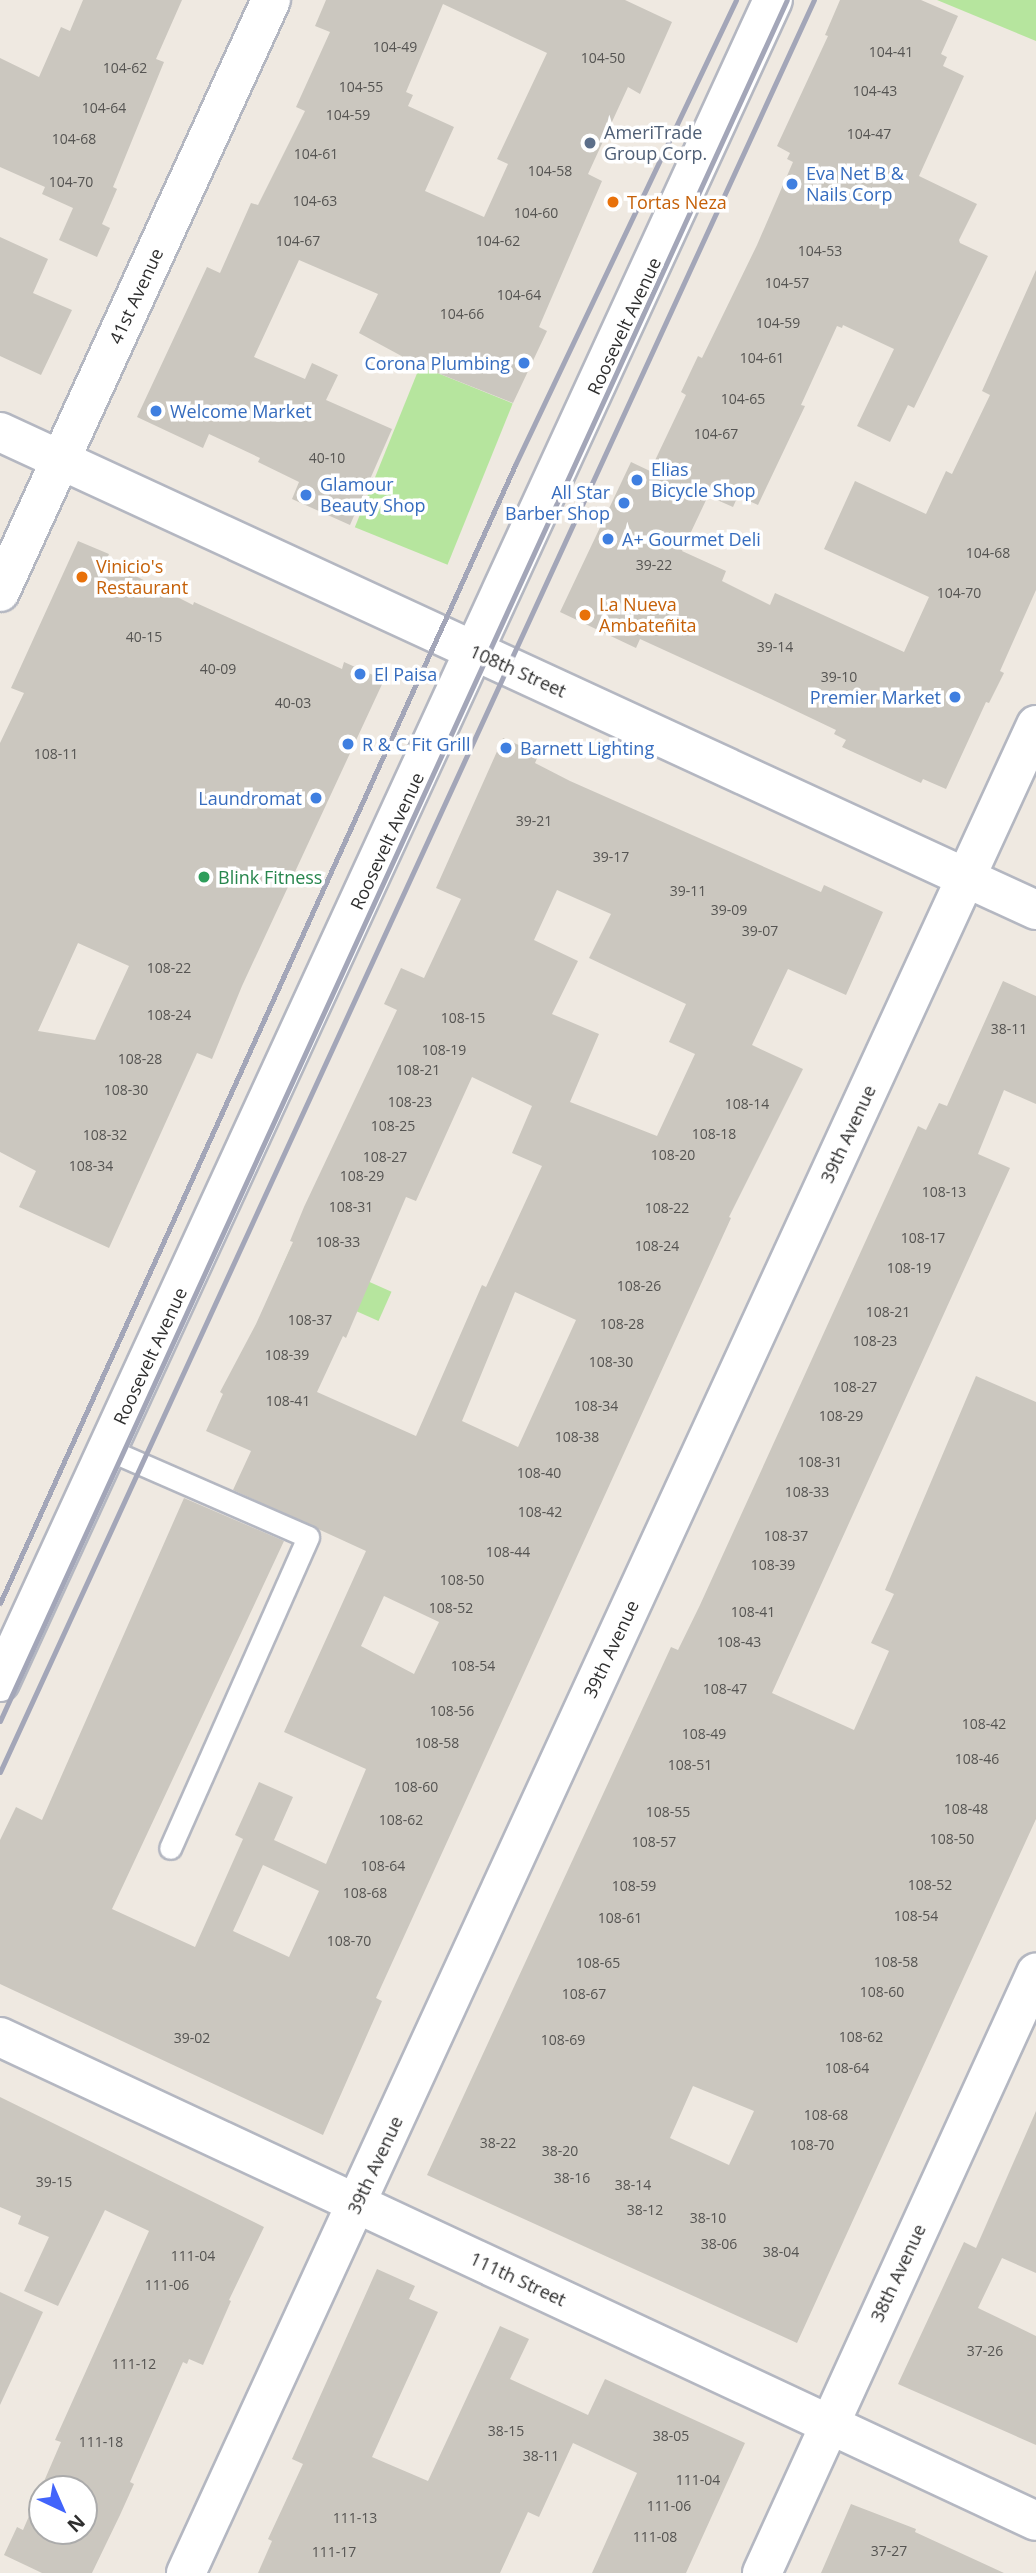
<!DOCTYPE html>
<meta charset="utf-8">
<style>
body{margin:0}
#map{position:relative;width:1036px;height:2573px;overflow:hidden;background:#efe9e1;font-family:"Open Sans",sans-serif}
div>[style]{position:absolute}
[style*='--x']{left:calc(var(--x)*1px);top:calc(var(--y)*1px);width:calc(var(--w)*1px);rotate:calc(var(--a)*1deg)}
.green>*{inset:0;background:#b6e59e;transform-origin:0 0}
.building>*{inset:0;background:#cbc7bf}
.roads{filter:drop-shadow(2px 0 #b4b7c1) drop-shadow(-2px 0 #b4b7c1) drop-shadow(0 2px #b4b7c1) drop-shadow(0 -2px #b4b7c1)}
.service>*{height:21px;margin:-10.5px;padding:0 10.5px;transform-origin:10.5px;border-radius:10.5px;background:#fff}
.minor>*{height:38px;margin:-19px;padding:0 19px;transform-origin:19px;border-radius:19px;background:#fff}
.secondary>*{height:38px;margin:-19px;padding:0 19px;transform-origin:19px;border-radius:19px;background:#fff}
.rail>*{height:5px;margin:-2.5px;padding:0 2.5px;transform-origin:2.5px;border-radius:2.5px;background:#a3a6b8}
.dots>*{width:19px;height:19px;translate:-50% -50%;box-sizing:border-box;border:4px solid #fff;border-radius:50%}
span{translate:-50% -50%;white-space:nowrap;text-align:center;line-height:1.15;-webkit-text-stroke:7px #fff;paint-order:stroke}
.number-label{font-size:14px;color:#555452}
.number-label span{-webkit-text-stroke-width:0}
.service-label{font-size:18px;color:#4e5e75}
.left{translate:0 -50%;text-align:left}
.shop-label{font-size:18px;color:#366cbe}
.right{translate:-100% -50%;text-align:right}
.food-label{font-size:18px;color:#c56008}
.street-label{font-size:18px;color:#2e2e2e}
.leisure-label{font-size:18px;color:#27864d}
.north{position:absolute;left:28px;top:2475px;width:70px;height:70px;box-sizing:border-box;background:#fff;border:2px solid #ababab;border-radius:50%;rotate:136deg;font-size:19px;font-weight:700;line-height:28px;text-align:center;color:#2e2e2e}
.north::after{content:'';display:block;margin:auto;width:24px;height:32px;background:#4264fb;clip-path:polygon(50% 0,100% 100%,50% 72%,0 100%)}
</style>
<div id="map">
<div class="green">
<i style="clip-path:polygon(937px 0,1036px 0,1036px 41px)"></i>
<i style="left:420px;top:366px;width:100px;height:174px;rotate:22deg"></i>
<i style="left:291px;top:1247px;width:110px;height:32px;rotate:24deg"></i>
</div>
<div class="building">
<i style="clip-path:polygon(83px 0,182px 0,156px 59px,164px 62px,113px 187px,117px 189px,102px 224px,110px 228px,97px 257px,59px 240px,73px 208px,42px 194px,45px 187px,0 167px,0 58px,39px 77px,61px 27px,70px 31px)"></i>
<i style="clip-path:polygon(evenodd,326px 0,625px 0,672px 22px,640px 94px,628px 87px,588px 174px,602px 181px,539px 327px,547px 331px,513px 403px,420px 366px,359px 333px,378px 294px,299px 260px,254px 357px,305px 379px,312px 363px,338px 375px,326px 400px,392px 429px,350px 525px,292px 499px,299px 482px,258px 462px,260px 458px,209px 434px,203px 448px,137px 417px,207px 267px,220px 273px,251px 203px,258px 205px,305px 111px,296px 107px,330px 32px,315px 26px,326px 0,443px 4px,547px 53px,497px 159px,508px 164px,484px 217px,425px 191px,454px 127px,408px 106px,413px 95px,406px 92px,443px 4px)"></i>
<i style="clip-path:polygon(840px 0,921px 0,958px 16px,941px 54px,947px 57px,943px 66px,964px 76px,919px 176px,977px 204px,959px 240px,960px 243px,988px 256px,914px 408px,908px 405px,890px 442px,857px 426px,894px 349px,843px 325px,842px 328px,837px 326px,801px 405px,805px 406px,758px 505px,738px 496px,733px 507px,708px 496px,682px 551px,726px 571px,722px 581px,770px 605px,775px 593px,904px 652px,929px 597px,824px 549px,855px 481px,926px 514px,946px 471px,952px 474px,990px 395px,982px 391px,1036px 270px,1036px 590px,1000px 671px,1004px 673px,989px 703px,986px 702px,946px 789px,923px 779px,921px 783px,842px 747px,846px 740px,834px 734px,836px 730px,771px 699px,640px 639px,636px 648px,560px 612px,631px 462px,650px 471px,686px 395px,681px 392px,698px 356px,702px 358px,757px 245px,793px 162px,787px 159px,790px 153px,777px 146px,828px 36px,825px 35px)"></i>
<i style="clip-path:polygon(0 237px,48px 259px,33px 293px,72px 310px,41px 375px,0 356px)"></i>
<i style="clip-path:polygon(evenodd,78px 541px,109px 554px,106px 561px,193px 605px,194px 602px,342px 669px,344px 662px,384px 680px,242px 986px,212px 1059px,197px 1053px,109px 1248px,19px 1207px,36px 1171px,0 1152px,0 743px,24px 693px,11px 688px,78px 541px,78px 943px,129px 966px,95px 1040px,38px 1031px,78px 943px)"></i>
<i style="clip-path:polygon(evenodd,503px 738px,539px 754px,535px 763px,570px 781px,821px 892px,824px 885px,883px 912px,846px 995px,788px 969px,752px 1045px,803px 1069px,729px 1217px,731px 1218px,376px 1998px,382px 2001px,323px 2135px,0 1984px,0 1840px,16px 1807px,42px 1820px,184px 1498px,284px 1541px,112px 1909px,195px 1947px,243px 1839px,235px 1835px,259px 1782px,293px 1797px,274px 1840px,326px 1864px,366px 1769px,284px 1732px,366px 1551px,233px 1490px,251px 1451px,206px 1431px,223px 1394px,220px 1392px,256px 1324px,293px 1242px,290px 1241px,304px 1207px,397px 1010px,384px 1004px,401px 968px,424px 978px,461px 899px,436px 888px,503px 738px,557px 890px,611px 914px,589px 958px,686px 1004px,669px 1042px,695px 1054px,657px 1136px,570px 1102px,599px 1034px,552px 1014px,578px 961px,534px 940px,557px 890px,503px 738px,472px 1077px,532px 1106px,512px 1153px,542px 1166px,486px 1287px,482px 1285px,416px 1436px,317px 1392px,343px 1336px,346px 1338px,406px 1197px,416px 1201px,472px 1077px,503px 738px,515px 1292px,576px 1320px,518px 1447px,462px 1421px,515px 1292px,503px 738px,384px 1596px,439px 1622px,414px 1674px,361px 1646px,384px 1596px,503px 738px,263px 1865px,319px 1891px,289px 1957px,233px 1931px,263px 1865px)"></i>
<i style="clip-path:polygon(evenodd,1003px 981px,1036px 996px,1036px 1104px,1004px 1090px,978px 1154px,1010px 1168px,772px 1693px,854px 1730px,889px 1651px,871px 1643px,894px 1594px,885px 1590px,976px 1376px,1036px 1402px,1036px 1819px,797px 2343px,427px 2175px,671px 1647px,678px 1650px,700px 1605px,918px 1126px,926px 1130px,939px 1103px,947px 1106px,1003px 981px,693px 2086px,754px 2111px,729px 2165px,670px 2138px,693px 2086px)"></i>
<i style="clip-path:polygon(evenodd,0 2097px,264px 2227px,229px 2300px,231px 2301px,203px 2365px,189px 2359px,187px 2364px,183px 2362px,130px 2482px,134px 2484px,120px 2515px,92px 2573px,42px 2573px,4px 2555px,17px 2527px,23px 2530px,61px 2442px,55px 2440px,149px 2231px,105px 2210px,58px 2306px,24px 2291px,49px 2237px,18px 2224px,21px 2216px,0 2207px,0 2097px,42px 2489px,84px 2489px,84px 2531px,42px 2531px,42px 2489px)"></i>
<i style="clip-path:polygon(1036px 2111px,1036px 2273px,1002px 2258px,978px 2308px,1036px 2336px,1036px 2445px,898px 2384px,964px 2242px,976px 2248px)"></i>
<i style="clip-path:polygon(377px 2269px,415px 2286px,409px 2299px,438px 2312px,372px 2457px,428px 2481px,500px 2326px,529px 2339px,510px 2379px,588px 2415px,605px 2379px,745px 2443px,686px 2573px,592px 2573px,637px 2473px,573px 2443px,539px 2517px,528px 2512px,500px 2573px,258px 2573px,272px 2541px,268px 2539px,303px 2464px,292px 2459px)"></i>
<i style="clip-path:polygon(0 2292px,43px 2312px,0 2405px)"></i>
<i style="clip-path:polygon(851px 2504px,916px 2529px,915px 2532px,1004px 2573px,821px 2573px)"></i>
</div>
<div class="roads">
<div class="service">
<i style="--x:107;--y:1449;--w:219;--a:23.6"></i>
<i style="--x:308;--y:1537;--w:340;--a:113.9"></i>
</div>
<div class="minor">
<i style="--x:0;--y:592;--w:651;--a:-65.4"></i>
<i style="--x:0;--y:2037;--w:1143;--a:25.04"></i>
<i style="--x:186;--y:2573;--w:2034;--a:-65.3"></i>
<i style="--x:762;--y:2573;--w:660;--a:-65.46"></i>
</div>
<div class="secondary">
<i style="--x:0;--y:432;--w:1141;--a:24.77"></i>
<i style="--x:0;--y:1682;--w:1851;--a:-65.32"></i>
</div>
</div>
<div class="rail">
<i style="--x:0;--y:1603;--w:1249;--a:-65.65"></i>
<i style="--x:515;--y:465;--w:515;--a:-64.58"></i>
<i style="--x:0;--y:1721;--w:1892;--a:-65.43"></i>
<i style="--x:0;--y:1772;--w:1950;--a:-65.33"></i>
</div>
<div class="dots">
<i style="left:590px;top:143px;background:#5c6f8a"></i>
<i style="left:792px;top:184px;background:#3f7fe0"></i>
<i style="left:613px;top:202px;background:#e8710a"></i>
<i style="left:524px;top:363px;background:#3f7fe0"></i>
<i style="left:156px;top:411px;background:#3f7fe0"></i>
<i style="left:637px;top:480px;background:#3f7fe0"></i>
<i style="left:306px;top:495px;background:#3f7fe0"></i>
<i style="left:624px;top:503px;background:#3f7fe0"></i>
<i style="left:608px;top:539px;background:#3f7fe0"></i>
<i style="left:82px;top:577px;background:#e8710a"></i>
<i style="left:585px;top:615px;background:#e8710a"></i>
<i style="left:360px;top:674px;background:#3f7fe0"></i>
<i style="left:955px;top:697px;background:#3f7fe0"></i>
<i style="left:348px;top:744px;background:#3f7fe0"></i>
<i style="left:506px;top:748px;background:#3f7fe0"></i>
<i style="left:316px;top:798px;background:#3f7fe0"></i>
<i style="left:204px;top:877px;background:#2e9e5b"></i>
</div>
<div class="number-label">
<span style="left:395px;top:47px">104-49</span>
<span style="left:891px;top:52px">104-41</span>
<span style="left:603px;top:58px">104-50</span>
<span style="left:125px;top:68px">104-62</span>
<span style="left:361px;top:87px">104-55</span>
<span style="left:875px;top:91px">104-43</span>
<span style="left:104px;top:108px">104-64</span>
<span style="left:348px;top:115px">104-59</span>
<span style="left:869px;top:134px">104-47</span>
<span style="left:74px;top:139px">104-68</span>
<span style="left:316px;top:154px">104-61</span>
<span style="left:550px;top:171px">104-58</span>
<span style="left:71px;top:182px">104-70</span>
<span style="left:315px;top:201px">104-63</span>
<span style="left:536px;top:213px">104-60</span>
<span style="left:298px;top:241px">104-67</span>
<span style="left:498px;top:241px">104-62</span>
<span style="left:820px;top:251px">104-53</span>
<span style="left:787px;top:283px">104-57</span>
<span style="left:519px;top:295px">104-64</span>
<span style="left:462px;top:314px">104-66</span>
<span style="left:778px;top:323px">104-59</span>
<span style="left:762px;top:358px">104-61</span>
<span style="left:743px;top:399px">104-65</span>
<span style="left:716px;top:434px">104-67</span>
<span style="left:327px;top:458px">40-10</span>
<span style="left:988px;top:553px">104-68</span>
<span style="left:654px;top:565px">39-22</span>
<span style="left:959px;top:593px">104-70</span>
<span style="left:144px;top:637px">40-15</span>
<span style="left:775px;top:647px">39-14</span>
<span style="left:218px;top:669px">40-09</span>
<span style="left:839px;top:677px">39-10</span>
<span style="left:293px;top:703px">40-03</span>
<span style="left:56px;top:754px">108-11</span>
<span style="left:534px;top:821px">39-21</span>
<span style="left:611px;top:857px">39-17</span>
<span style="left:688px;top:891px">39-11</span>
<span style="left:729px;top:910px">39-09</span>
<span style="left:760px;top:931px">39-07</span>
<span style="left:169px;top:968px">108-22</span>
<span style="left:169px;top:1015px">108-24</span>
<span style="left:463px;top:1018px">108-15</span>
<span style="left:1009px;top:1029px">38-11</span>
<span style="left:444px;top:1050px">108-19</span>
<span style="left:140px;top:1059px">108-28</span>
<span style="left:418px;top:1070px">108-21</span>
<span style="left:126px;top:1090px">108-30</span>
<span style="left:410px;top:1102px">108-23</span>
<span style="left:747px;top:1104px">108-14</span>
<span style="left:393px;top:1126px">108-25</span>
<span style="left:714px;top:1134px">108-18</span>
<span style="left:105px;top:1135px">108-32</span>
<span style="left:673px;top:1155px">108-20</span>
<span style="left:385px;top:1157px">108-27</span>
<span style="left:91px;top:1166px">108-34</span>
<span style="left:362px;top:1176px">108-29</span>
<span style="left:944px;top:1192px">108-13</span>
<span style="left:351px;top:1207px">108-31</span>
<span style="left:667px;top:1208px">108-22</span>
<span style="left:923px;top:1238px">108-17</span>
<span style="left:338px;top:1242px">108-33</span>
<span style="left:657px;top:1246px">108-24</span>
<span style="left:909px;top:1268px">108-19</span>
<span style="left:639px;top:1286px">108-26</span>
<span style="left:888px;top:1312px">108-21</span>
<span style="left:310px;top:1320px">108-37</span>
<span style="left:622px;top:1324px">108-28</span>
<span style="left:875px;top:1341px">108-23</span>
<span style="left:287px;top:1355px">108-39</span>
<span style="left:611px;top:1362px">108-30</span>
<span style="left:855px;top:1387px">108-27</span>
<span style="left:288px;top:1401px">108-41</span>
<span style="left:596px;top:1406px">108-34</span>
<span style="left:841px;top:1416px">108-29</span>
<span style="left:577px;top:1437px">108-38</span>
<span style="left:820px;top:1462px">108-31</span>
<span style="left:539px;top:1473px">108-40</span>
<span style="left:807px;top:1492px">108-33</span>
<span style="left:540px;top:1512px">108-42</span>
<span style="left:786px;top:1536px">108-37</span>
<span style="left:508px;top:1552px">108-44</span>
<span style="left:773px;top:1565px">108-39</span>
<span style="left:462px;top:1580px">108-50</span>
<span style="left:451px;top:1608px">108-52</span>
<span style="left:753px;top:1612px">108-41</span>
<span style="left:739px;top:1642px">108-43</span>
<span style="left:473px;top:1666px">108-54</span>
<span style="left:725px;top:1689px">108-47</span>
<span style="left:452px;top:1711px">108-56</span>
<span style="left:984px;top:1724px">108-42</span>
<span style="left:704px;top:1734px">108-49</span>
<span style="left:437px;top:1743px">108-58</span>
<span style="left:977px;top:1759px">108-46</span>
<span style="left:690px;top:1765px">108-51</span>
<span style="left:416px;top:1787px">108-60</span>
<span style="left:966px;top:1809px">108-48</span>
<span style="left:668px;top:1812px">108-55</span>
<span style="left:401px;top:1820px">108-62</span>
<span style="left:952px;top:1839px">108-50</span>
<span style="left:654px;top:1842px">108-57</span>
<span style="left:383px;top:1866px">108-64</span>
<span style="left:930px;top:1885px">108-52</span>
<span style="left:634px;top:1886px">108-59</span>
<span style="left:365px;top:1893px">108-68</span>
<span style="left:916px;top:1916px">108-54</span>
<span style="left:620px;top:1918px">108-61</span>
<span style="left:349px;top:1941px">108-70</span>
<span style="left:896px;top:1962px">108-58</span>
<span style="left:598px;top:1963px">108-65</span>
<span style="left:882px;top:1992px">108-60</span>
<span style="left:584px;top:1994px">108-67</span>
<span style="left:861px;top:2037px">108-62</span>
<span style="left:192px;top:2038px">39-02</span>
<span style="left:563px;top:2040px">108-69</span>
<span style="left:847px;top:2068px">108-64</span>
<span style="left:826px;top:2115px">108-68</span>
<span style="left:498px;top:2143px">38-22</span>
<span style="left:812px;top:2145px">108-70</span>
<span style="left:560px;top:2151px">38-20</span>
<span style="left:572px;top:2178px">38-16</span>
<span style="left:54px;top:2182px">39-15</span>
<span style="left:633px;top:2185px">38-14</span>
<span style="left:645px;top:2210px">38-12</span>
<span style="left:708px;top:2218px">38-10</span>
<span style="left:719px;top:2244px">38-06</span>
<span style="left:781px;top:2252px">38-04</span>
<span style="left:193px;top:2256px">111-04</span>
<span style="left:167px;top:2285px">111-06</span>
<span style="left:985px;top:2351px">37-26</span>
<span style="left:134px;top:2364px">111-12</span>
<span style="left:506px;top:2431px">38-15</span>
<span style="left:671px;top:2436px">38-05</span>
<span style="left:101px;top:2442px">111-18</span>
<span style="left:541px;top:2456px">38-11</span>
<span style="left:698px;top:2480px">111-04</span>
<span style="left:669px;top:2506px">111-06</span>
<span style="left:355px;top:2518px">111-13</span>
<span style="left:655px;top:2537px">111-08</span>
<span style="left:889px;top:2551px">37-27</span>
<span style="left:334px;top:2552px">111-17</span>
</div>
<div class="service-label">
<span class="left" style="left:604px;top:143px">AmeriTrade<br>Group Corp.</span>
</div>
<div class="shop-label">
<span class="left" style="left:806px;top:184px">Eva Net B &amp;<br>Nails Corp</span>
<span class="right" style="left:510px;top:363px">Corona Plumbing</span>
<span class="left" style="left:170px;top:411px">Welcome Market</span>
<span class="left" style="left:651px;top:480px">Elias<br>Bicycle Shop</span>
<span class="left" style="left:320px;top:495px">Glamour<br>Beauty Shop</span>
<span class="right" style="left:610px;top:503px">All Star<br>Barber Shop</span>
<span class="left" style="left:622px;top:539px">A+ Gourmet Deli</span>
<span class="left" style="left:374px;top:674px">El Paisa</span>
<span class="right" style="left:941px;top:697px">Premier Market</span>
<span class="left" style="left:362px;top:744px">R &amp; C Fit Grill</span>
<span class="left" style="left:520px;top:748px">Barnett Lighting</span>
<span class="right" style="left:302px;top:798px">Laundromat</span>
</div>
<div class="food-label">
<span class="left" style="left:627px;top:202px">Tortas Neza</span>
<span class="left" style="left:96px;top:577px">Vinicio's<br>Restaurant</span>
<span class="left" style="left:599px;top:615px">La Nueva<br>Ambateñita</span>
</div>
<div class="street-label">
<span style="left:136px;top:296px;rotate:-65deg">41st Avenue</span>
<span style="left:624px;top:326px;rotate:-65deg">Roosevelt Avenue</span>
<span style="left:518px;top:671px;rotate:24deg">108th Street</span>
<span style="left:387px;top:841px;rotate:-65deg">Roosevelt Avenue</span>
<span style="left:848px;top:1134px;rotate:-65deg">39th Avenue</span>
<span style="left:150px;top:1356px;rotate:-65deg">Roosevelt Avenue</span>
<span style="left:611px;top:1649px;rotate:-65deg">39th Avenue</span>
<span style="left:375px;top:2165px;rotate:-65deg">39th Avenue</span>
<span style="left:898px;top:2273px;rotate:-65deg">38th Avenue</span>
<span style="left:518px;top:2279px;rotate:25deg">111th Street</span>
</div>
<div class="leisure-label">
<span class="left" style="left:218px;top:877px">Blink Fitness</span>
</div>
<div class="north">N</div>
</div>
